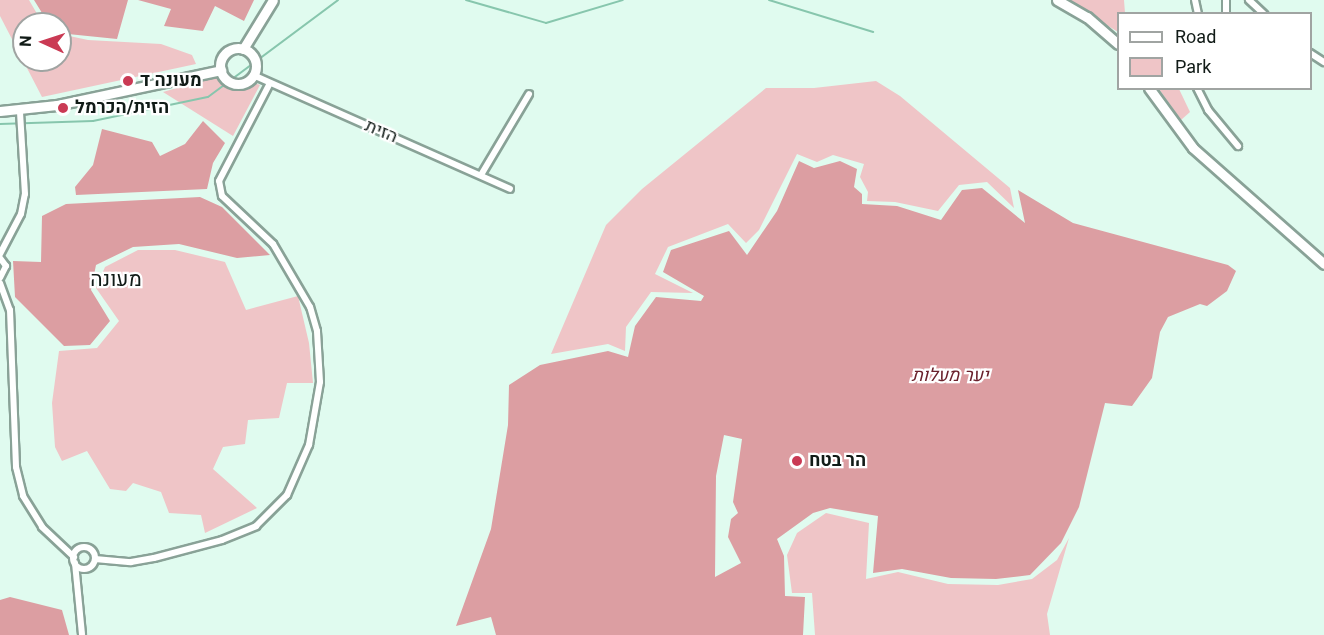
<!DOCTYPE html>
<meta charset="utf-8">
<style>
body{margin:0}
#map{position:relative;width:1324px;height:635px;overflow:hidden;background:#e0fbef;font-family:Georgia,Heebo,serif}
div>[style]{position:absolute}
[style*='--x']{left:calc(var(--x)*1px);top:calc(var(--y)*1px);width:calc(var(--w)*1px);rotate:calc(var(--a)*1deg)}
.green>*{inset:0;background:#efc5c7}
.forest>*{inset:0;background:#dc9ea2}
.stream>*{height:2px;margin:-1px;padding:0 1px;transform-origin:1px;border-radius:1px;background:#87c6ad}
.roads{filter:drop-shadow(2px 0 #89a297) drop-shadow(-2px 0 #89a297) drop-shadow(0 2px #89a297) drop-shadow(0 -2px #89a297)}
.street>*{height:6px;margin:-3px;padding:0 3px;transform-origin:3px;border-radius:3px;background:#fff}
.street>.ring{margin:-3px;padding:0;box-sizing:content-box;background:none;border:6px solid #fff;border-radius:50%}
.secondary>*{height:9px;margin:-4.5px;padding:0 4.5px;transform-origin:4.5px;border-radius:4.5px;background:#fff}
.secondary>.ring{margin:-4.5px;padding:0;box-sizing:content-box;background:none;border:9px solid #fff;border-radius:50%}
.dots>*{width:16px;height:16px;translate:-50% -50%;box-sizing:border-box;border:3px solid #fff;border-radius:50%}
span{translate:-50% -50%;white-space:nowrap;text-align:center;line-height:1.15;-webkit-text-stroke:4.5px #fff;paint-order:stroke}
.poi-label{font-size:18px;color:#111b17;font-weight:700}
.left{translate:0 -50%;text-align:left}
.street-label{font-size:18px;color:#111b17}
.park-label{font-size:18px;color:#6a212c;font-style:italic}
.quarter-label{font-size:21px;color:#111b17}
.legend{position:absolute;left:1117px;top:12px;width:195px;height:78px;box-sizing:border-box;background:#fff;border:2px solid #a0a4a2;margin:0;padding:8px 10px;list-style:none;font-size:18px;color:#111b17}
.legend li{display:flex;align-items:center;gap:12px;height:30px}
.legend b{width:30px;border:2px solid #a0a4a2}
.north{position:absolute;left:12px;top:12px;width:60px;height:60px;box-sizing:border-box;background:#fff;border:2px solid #a0a4a2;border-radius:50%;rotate:273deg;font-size:16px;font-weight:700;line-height:24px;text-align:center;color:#111b17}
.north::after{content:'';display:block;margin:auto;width:21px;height:27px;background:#ca3a54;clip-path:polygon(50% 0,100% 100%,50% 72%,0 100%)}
</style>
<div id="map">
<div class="green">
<i style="clip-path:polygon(0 0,29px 0,43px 24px,24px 24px,24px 60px,60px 60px,60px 34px,88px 40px,161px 44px,192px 55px,196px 64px,42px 97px,0 16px)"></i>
<i style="clip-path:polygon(1066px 0,1124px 0,1125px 13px,1118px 14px,1118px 32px)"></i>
<i style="clip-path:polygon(218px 76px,229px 89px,241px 89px,252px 82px,260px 85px,233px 136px,163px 92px)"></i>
<i style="clip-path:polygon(876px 81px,900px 96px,1010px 188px,1014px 208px,987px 182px,959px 185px,938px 211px,895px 202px,867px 201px,868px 192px,860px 177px,864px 164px,833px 155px,817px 162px,797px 154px,759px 230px,746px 243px,728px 224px,668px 247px,655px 274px,693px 293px,651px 292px,626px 327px,625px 351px,608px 344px,551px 354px,606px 225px,642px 189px,766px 88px,814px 88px)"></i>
<i style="clip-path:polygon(1159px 89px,1179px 89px,1190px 112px,1181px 120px)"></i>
<i style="clip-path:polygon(138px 250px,175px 250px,225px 262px,246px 310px,298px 296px,309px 343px,313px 383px,287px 383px,279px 418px,248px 420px,245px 444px,223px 447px,213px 469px,257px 508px,205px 533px,201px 515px,169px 513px,161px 492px,133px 483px,126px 491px,110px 489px,87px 451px,62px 461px,55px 447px,52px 403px,59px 351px,97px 348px,119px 321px,96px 288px,105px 267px)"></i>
<i style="clip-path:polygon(826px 513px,869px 523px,866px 579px,898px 572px,948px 584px,998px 585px,1032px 579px,1057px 560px,1069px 538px,1047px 614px,1050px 635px,815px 635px,812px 593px,792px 593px,787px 555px,797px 533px)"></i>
</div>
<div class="forest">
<i style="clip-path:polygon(34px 0,128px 0,117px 39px,68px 34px,60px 29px,60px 24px,47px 21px)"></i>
<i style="clip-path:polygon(138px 0,254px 0,244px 21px,215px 6px,203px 31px,164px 26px,171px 9px)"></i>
<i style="clip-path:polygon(203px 121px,225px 143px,213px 163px,207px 189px,76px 195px,75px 187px,93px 165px,102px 129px,152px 142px,160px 156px,185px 144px)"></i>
<i style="clip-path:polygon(evenodd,799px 161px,814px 168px,840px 161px,857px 169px,854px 187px,862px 194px,862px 204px,897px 206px,941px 220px,962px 190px,982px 188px,1025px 223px,1018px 190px,1073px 223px,1228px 265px,1236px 271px,1227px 291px,1207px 306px,1200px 304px,1168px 317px,1160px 332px,1152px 378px,1132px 406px,1105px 403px,1079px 507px,1061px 543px,1030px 575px,996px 579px,951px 578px,902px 569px,873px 573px,878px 516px,830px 508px,813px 513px,777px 539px,784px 556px,785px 596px,805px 597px,803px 635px,496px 635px,491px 617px,456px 626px,491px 529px,508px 425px,509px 385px,540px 365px,608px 351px,628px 357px,635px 326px,656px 297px,701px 301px,704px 296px,663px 272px,671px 250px,729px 231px,747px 255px,777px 211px,799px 161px,724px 435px,742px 439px,733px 502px,738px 513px,731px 519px,728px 537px,741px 563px,715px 577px,716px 476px,724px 435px)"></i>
<i style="clip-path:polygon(200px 197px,222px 207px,270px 255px,237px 258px,179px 244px,133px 247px,96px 265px,91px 290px,110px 321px,90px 345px,64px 346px,15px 297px,13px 261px,41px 262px,42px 216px,66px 204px)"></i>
<i style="clip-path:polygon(10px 597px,62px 610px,69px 635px,0 635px,0 600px)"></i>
</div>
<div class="stream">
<i style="--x:466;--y:0;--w:83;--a:16"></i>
<i style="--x:546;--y:23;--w:80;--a:-16.6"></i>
<i style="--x:769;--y:0;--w:109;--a:17.1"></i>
<i style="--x:0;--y:124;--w:93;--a:-1.8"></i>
<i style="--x:93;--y:121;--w:117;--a:-11.8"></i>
<i style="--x:208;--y:97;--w:162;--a:-36.7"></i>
</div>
<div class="roads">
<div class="street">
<i style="--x:1195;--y:0;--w:14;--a:78"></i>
<i style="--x:1249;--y:0;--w:21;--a:43"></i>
<i style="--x:1226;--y:14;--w:14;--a:-90"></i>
<i style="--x:1310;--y:53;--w:17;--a:33"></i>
<i style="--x:253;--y:75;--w:281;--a:23.9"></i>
<i style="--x:1197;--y:88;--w:25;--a:63"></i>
<i style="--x:1208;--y:110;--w:47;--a:50.2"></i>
<i style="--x:481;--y:175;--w:94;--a:-59.3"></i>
<i style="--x:0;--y:254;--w:45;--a:-62.3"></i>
<i style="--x:21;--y:214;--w:20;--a:-79"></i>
<i style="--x:25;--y:194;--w:82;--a:-93.5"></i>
<i style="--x:0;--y:258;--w:10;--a:53"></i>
<i style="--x:6;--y:266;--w:13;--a:117"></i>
<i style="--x:0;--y:283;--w:29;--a:70"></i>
<i style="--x:10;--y:310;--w:157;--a:87.8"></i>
<i style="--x:16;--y:467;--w:30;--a:76"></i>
<i style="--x:23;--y:496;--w:36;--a:58"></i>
<i style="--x:42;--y:527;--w:44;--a:43.2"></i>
<i class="ring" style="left:73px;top:547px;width:16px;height:16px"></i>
<i style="--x:95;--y:559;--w:36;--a:5"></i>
<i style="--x:131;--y:562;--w:23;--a:-10"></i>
<i style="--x:154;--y:558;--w:70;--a:-14.8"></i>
<i style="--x:222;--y:540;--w:37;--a:-22"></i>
<i style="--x:256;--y:526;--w:44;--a:-45"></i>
<i style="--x:287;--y:495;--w:55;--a:-66.3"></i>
<i style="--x:309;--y:445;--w:64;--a:-80.1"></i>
<i style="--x:320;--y:382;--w:51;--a:-93.4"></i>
<i style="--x:317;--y:331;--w:25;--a:-106"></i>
<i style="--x:310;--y:307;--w:73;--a:-120.4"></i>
<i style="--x:273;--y:244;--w:70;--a:-136.7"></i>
<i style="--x:222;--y:196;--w:15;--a:-101"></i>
<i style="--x:219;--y:181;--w:108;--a:-62.5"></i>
<i style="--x:75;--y:563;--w:72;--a:84.4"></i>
</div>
<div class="secondary">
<i style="--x:1057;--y:0;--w:34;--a:30"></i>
<i style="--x:1087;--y:17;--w:41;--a:41.1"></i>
<i class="ring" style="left:220px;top:48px;width:27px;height:27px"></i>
<i style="--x:243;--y:49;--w:57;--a:-58.5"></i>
<i style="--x:1149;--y:88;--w:74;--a:53.7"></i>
<i style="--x:1193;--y:148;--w:175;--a:41.5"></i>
<i style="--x:0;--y:111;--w:57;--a:-6"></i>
<i style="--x:57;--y:105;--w:168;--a:-12"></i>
</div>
</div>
<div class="dots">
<i style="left:128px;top:81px;background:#ca3a54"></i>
<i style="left:63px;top:108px;background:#ca3a54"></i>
<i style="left:797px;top:461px;background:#ca3a54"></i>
</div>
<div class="poi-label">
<span class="left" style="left:140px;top:81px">מעונה ד</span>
<span class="left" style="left:75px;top:108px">הזית/הכרמל</span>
<span class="left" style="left:809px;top:461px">הר בטח</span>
</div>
<div class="street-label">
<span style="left:381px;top:132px;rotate:23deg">הזית</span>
</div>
<div class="park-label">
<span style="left:950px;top:376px">יער מעלות</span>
</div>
<div class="quarter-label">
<span style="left:116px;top:280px">מעונה</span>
</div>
<ul class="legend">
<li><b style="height:8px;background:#fff"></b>Road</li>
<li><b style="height:16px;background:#efc5c7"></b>Park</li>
</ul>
<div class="north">N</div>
</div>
